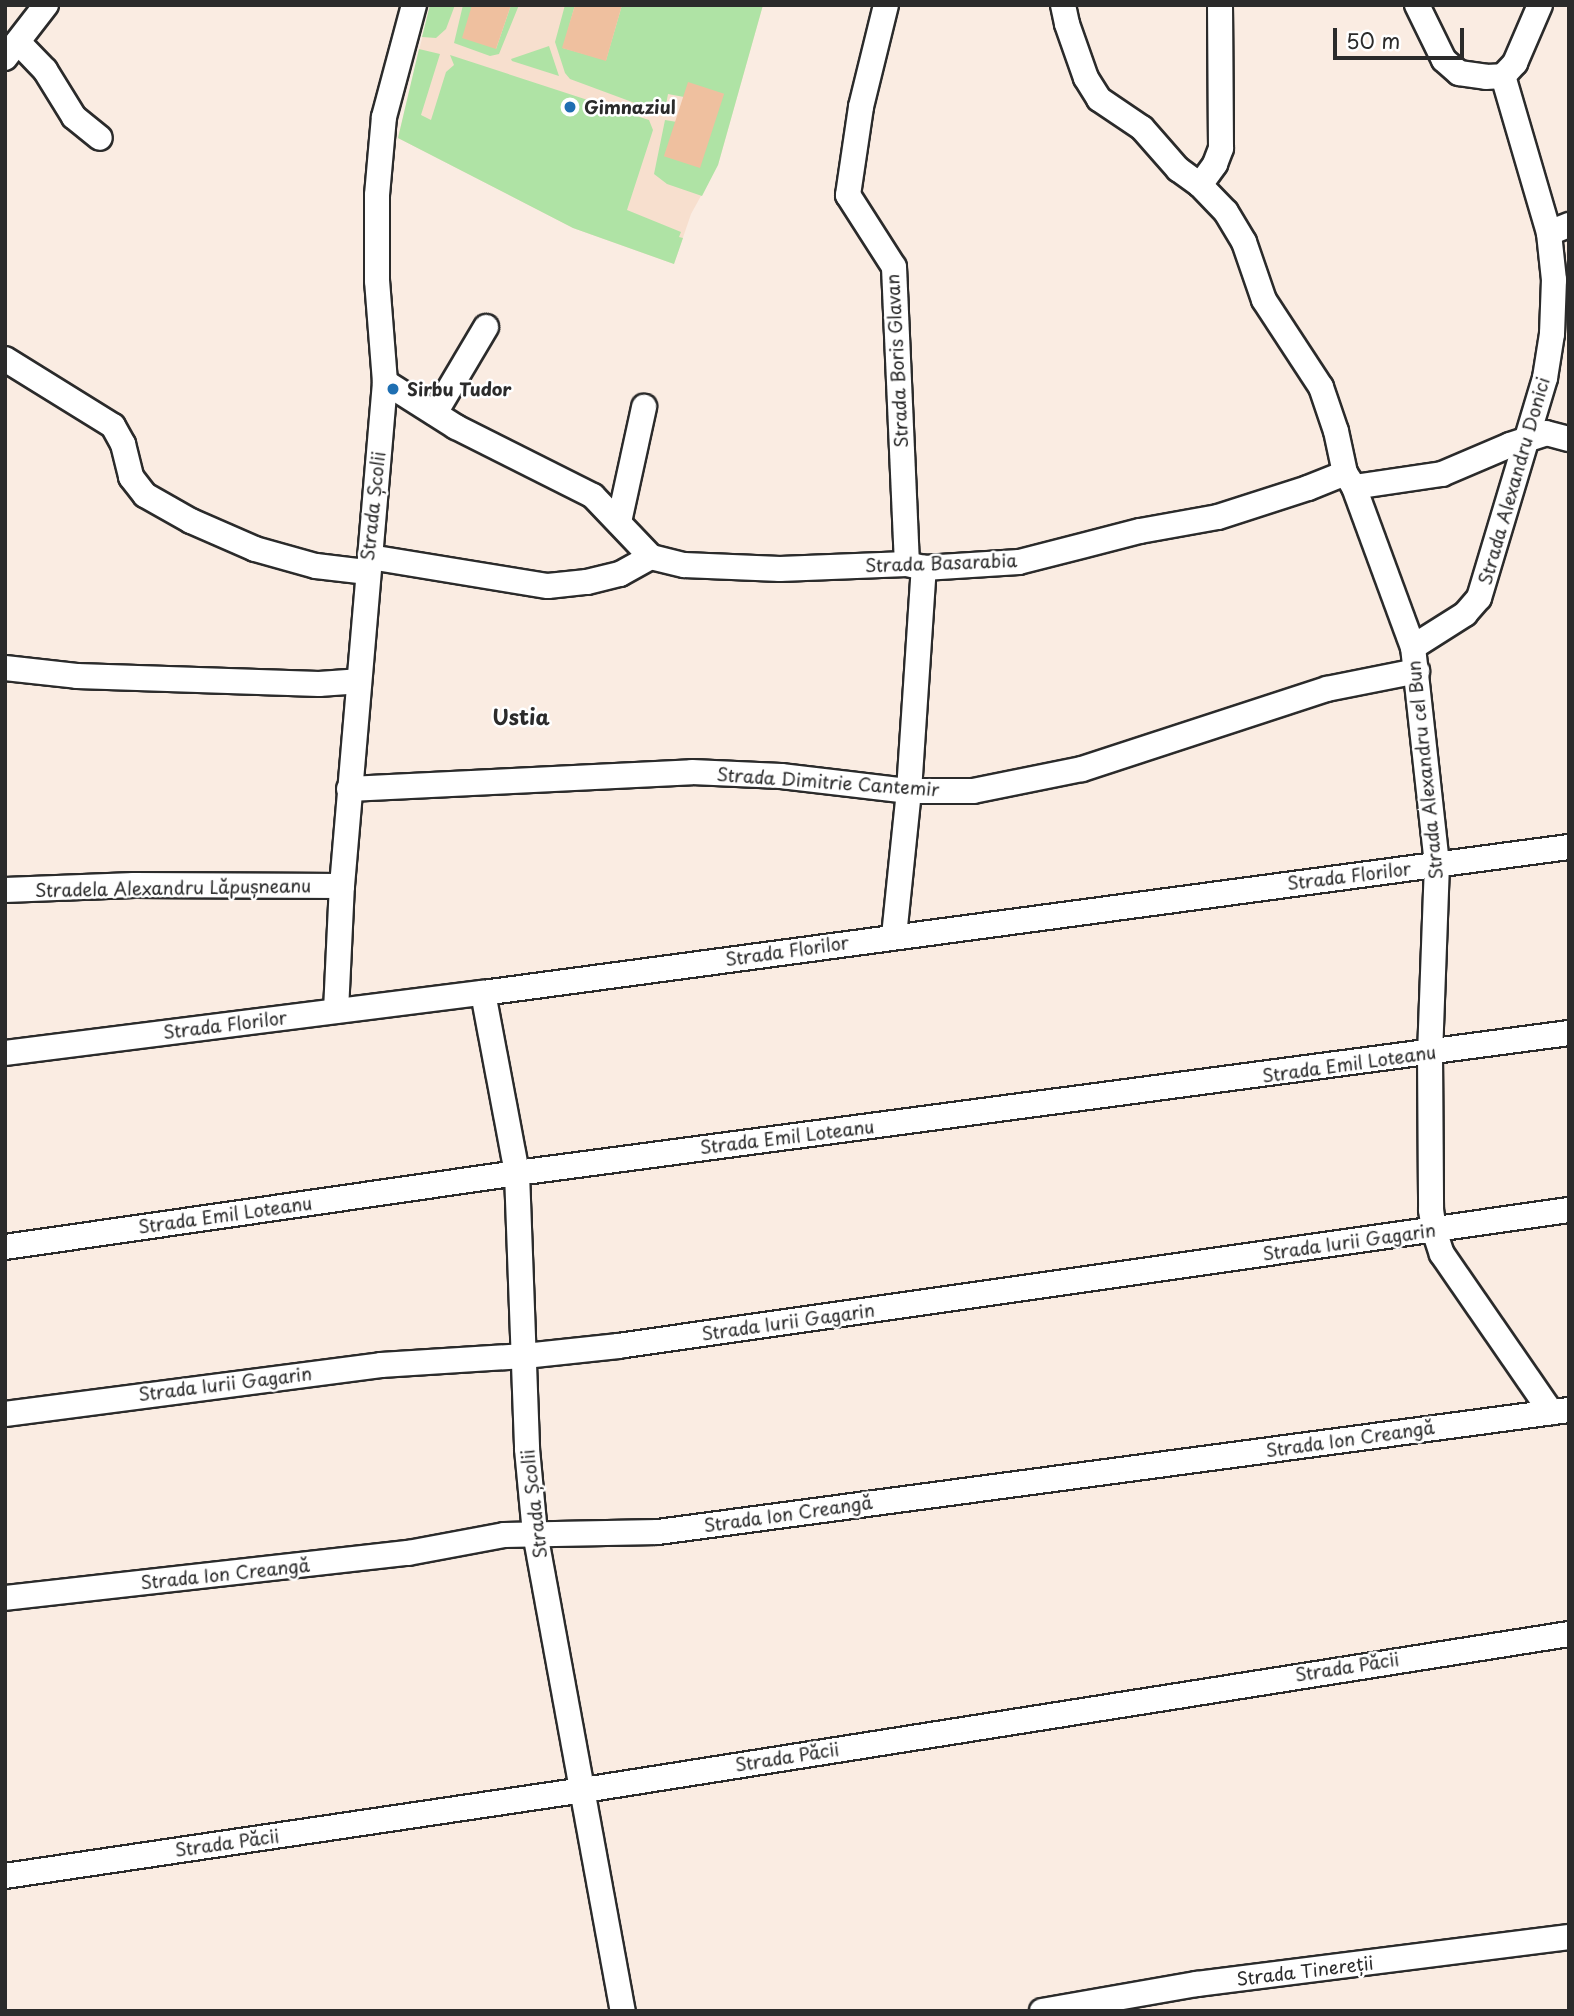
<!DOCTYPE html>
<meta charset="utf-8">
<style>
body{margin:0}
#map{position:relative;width:1574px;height:2016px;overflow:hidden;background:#faece2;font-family:"Playpen Sans",sans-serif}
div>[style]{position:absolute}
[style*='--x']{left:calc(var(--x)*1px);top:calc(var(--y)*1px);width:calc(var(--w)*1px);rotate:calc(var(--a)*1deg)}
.built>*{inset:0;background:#f7dfce}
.green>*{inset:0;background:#afe3a5}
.building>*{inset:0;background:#efc09f;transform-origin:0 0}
.roads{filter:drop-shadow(2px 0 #2b2b2b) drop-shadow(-2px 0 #2b2b2b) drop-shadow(0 2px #2b2b2b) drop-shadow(0 -2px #2b2b2b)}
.minor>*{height:24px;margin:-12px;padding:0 12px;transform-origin:12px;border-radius:12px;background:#fff}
.dots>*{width:19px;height:19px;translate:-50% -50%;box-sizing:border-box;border:4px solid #fff;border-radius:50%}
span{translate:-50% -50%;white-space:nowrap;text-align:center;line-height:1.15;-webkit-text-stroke:5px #fff;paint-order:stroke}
.poi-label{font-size:18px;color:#2b2b2b;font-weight:700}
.left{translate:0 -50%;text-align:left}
.street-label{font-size:18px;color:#2b2b2b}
.quarter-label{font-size:21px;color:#2b2b2b;font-weight:700}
.frame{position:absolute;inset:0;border:7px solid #2b2b2b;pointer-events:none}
.scale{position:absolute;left:1333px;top:28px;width:131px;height:32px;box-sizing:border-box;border:4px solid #2b2b2b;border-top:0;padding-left:9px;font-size:21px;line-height:24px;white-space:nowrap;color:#2b2b2b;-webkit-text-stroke:5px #fff;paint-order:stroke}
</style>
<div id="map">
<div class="built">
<i style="clip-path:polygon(430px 5px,763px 5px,718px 165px,691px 214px,674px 264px,573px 228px,398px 138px)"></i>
</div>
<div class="green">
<i style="clip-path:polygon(430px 5px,455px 5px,446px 29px,436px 38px,422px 37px)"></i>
<i style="clip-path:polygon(463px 5px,472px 5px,496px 49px,511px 5px,519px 5px,499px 54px,490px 56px,454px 43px)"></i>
<i style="clip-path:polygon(565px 5px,575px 5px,563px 48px,606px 60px,622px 5px,763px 5px,718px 165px,702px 196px,667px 184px,654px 174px,665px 120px,677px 122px,684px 97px,668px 94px,665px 110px,659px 112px,570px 79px,565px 73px,555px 42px)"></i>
<i style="clip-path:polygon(549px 46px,559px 76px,512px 61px,511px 59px)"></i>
<i style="clip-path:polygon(419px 49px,440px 54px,421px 115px,431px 120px,446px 72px,454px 65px,450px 55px,649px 120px,653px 130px,627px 210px,681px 232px,679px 237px,683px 238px,674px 264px,573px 228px,398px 138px)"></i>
</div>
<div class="building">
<i style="clip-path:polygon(472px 5px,511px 5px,496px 49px,462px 38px)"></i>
<i style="clip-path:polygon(575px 5px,622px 5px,606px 61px,562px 48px)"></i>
<i style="left:688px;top:82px;width:38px;height:78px;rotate:18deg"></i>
</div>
<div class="roads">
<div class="minor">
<i style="--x:886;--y:5;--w:105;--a:103.8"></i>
<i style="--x:861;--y:107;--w:89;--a:98.4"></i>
<i style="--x:848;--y:195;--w:85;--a:57.4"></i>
<i style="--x:894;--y:267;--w:297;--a:87.5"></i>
<i style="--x:1063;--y:5;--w:19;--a:78"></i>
<i style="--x:1067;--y:24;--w:57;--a:70.6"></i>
<i style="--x:1086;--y:78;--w:25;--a:58"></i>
<i style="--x:1099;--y:99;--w:52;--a:34"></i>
<i style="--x:1142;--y:128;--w:55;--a:48.7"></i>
<i style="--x:1178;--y:169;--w:27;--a:36"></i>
<i style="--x:1200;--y:185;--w:37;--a:46"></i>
<i style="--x:1226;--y:212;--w:35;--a:59"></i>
<i style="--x:1244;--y:242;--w:61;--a:71"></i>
<i style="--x:1264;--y:300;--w:104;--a:56.8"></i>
<i style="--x:1321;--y:387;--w:46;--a:71.2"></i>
<i style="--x:1336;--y:431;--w:43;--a:77.9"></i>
<i style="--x:1345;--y:473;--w:17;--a:57"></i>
<i style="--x:1354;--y:487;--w:171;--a:69.8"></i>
<i style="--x:1413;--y:647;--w:218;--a:83.7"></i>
<i style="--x:1437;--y:864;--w:190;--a:92.1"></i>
<i style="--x:1430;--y:1054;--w:156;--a:89.6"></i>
<i style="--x:1431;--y:1210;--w:20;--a:81"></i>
<i style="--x:1434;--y:1230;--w:25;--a:72"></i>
<i style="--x:1442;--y:1254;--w:192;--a:55.4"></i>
<i style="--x:1417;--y:5;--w:61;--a:63.9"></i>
<i style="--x:1444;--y:60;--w:20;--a:41"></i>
<i style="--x:1459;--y:73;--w:27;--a:8"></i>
<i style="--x:1486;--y:77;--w:17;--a:-3"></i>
<i style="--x:1503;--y:76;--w:18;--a:-47"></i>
<i style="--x:1515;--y:63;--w:63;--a:-66.7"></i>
<i style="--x:18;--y:42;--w:39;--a:46"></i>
<i style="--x:45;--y:70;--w:55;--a:58.3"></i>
<i style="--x:74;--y:117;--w:33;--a:39"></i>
<i style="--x:5;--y:58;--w:67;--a:-52.3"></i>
<i style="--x:1200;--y:185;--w:26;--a:-54"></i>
<i style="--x:1215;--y:164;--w:17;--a:-69"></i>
<i style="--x:1221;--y:148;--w:143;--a:-90.4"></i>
<i style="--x:1549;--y:233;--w:22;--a:-22"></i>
<i style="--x:5;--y:359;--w:127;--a:31.8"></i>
<i style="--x:113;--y:426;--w:21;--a:61"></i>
<i style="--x:123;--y:444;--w:34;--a:76"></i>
<i style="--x:131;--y:477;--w:23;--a:52"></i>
<i style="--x:145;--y:495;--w:53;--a:29.5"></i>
<i style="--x:191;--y:521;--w:70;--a:23.6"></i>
<i style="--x:255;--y:549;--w:63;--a:15.6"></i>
<i style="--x:316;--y:566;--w:50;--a:6.8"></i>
<i style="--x:385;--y:382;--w:84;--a:32.4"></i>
<i style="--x:456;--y:427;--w:153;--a:26.7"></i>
<i style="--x:593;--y:496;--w:84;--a:46.4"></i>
<i style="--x:651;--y:557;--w:34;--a:14"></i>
<i style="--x:684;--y:565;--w:96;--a:2.4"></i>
<i style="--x:780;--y:569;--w:127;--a:-2.3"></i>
<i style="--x:907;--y:564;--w:17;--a:13"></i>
<i style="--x:924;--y:568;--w:95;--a:-3.6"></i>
<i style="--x:1019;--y:562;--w:125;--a:-14.4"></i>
<i style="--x:1140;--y:531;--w:79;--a:-10.2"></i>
<i style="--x:1218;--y:517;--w:95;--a:-17.9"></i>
<i style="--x:1308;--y:488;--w:40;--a:-22"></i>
<i style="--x:435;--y:413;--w:100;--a:-59.3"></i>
<i style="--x:1354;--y:487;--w:89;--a:-8.4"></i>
<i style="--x:1442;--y:474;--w:74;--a:-23.1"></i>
<i style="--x:1510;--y:445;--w:38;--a:-18"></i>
<i style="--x:1546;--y:433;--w:24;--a:15"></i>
<i style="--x:619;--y:522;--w:118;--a:-77.7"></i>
<i style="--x:370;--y:557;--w:180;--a:9.3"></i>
<i style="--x:548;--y:586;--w:39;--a:-6"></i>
<i style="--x:587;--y:582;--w:34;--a:-14"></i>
<i style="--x:620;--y:574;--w:35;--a:-29"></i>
<i style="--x:1413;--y:647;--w:62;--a:-32.4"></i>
<i style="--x:1465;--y:614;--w:21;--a:-49"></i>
<i style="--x:1479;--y:598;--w:230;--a:-73.3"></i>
<i style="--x:1545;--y:378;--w:45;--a:-81"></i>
<i style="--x:1552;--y:334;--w:54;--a:-87.9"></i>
<i style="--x:1554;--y:280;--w:47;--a:-96.1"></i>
<i style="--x:1549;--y:233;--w:164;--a:-106.3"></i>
<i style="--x:5;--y:668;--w:72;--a:6.3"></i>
<i style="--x:77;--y:676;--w:242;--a:1.9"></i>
<i style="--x:319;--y:684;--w:39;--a:-4"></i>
<i style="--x:349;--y:789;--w:343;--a:-2.8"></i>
<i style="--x:692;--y:772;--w:89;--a:2.6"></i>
<i style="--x:781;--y:776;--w:129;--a:6.7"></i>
<i style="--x:909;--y:791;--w:64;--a:0"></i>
<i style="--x:973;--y:791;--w:111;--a:-11.4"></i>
<i style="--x:1082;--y:769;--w:258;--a:-18.1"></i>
<i style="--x:1327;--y:689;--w:92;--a:-11.3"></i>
<i style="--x:5;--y:890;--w:129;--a:-2.2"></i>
<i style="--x:134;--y:885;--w:208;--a:0.3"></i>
<i style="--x:894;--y:936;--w:146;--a:-84.1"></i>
<i style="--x:909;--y:791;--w:224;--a:-86.2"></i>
<i style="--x:483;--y:993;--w:183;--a:79.3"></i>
<i style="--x:517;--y:1173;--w:276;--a:87.9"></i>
<i style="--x:527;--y:1449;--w:84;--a:84.6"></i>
<i style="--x:535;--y:1533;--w:486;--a:79.6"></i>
<i style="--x:336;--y:1011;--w:125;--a:-87.3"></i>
<i style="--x:342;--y:886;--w:506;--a:-85.12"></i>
<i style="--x:385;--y:382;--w:101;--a:-94.5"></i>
<i style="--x:377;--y:281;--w:86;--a:-90"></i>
<i style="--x:377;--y:195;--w:78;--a:-84.9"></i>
<i style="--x:384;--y:117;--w:116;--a:-75"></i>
<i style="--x:5;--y:1053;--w:482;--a:-7.2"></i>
<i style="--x:483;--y:993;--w:1096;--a:-7.66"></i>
<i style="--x:5;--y:1247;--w:517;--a:-8.22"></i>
<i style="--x:517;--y:1173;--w:1061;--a:-7.58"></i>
<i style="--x:5;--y:1414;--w:379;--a:-7.4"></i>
<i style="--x:381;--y:1365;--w:144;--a:-3.6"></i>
<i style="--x:525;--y:1356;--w:94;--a:-6.1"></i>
<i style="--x:618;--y:1346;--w:961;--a:-8.14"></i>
<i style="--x:5;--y:1598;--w:406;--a:-6.4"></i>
<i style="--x:408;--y:1553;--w:98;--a:-10.6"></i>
<i style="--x:504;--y:1535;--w:154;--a:-1.1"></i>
<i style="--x:658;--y:1532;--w:919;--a:-7.63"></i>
<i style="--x:5;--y:1876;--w:585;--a:-8.45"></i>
<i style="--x:584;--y:1790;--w:997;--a:-9"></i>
<i style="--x:1042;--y:2011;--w:157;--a:-9.9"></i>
<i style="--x:1197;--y:1984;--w:375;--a:-7.2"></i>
</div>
</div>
<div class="dots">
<i style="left:570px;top:107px;background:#1f6fb2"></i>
<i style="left:393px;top:389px;background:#1f6fb2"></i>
</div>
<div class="poi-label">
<span class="left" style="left:584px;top:107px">Gimnaziul</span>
<span class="left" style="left:407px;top:389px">Sirbu Tudor</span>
</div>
<div class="street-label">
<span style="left:897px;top:361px;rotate:-93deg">Strada Boris Glavan</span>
<span style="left:1514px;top:481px;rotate:-74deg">Strada Alexandru Donici</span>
<span style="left:373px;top:506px;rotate:-84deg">Strada Școlii</span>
<span style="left:941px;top:563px;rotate:-2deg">Strada Basarabia</span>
<span style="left:1425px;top:770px;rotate:-96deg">Strada Alexandru cel Bun</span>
<span style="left:828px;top:782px;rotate:4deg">Strada Dimitrie Cantemir</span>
<span style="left:1349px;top:876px;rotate:-7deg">Strada Florilor</span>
<span style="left:173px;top:888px;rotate:-1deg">Stradela Alexandru Lăpușneanu</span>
<span style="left:787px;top:951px;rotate:-8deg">Strada Florilor</span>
<span style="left:225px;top:1025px;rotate:-7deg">Strada Florilor</span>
<span style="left:1349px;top:1064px;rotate:-8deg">Strada Emil Loteanu</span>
<span style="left:787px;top:1137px;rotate:-7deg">Strada Emil Loteanu</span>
<span style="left:225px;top:1215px;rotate:-8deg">Strada Emil Loteanu</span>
<span style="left:1349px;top:1242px;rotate:-8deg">Strada Iurii Gagarin</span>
<span style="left:788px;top:1322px;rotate:-8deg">Strada Iurii Gagarin</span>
<span style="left:225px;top:1384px;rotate:-7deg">Strada Iurii Gagarin</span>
<span style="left:1350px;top:1439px;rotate:-8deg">Strada Ion Creangă</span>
<span style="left:534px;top:1504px;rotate:-97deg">Strada Școlii</span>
<span style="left:788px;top:1514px;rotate:-8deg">Strada Ion Creangă</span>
<span style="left:225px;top:1574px;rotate:-6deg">Strada Ion Creangă</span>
<span style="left:1347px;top:1667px;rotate:-9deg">Strada Păcii</span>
<span style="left:787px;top:1757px;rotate:-9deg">Strada Păcii</span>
<span style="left:227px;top:1843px;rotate:-8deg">Strada Păcii</span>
<span style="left:1305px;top:1971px;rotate:-7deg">Strada Tinereții</span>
</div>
<div class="quarter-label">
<span style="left:521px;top:716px">Ustia</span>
</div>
<div class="frame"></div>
<div class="scale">50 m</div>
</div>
